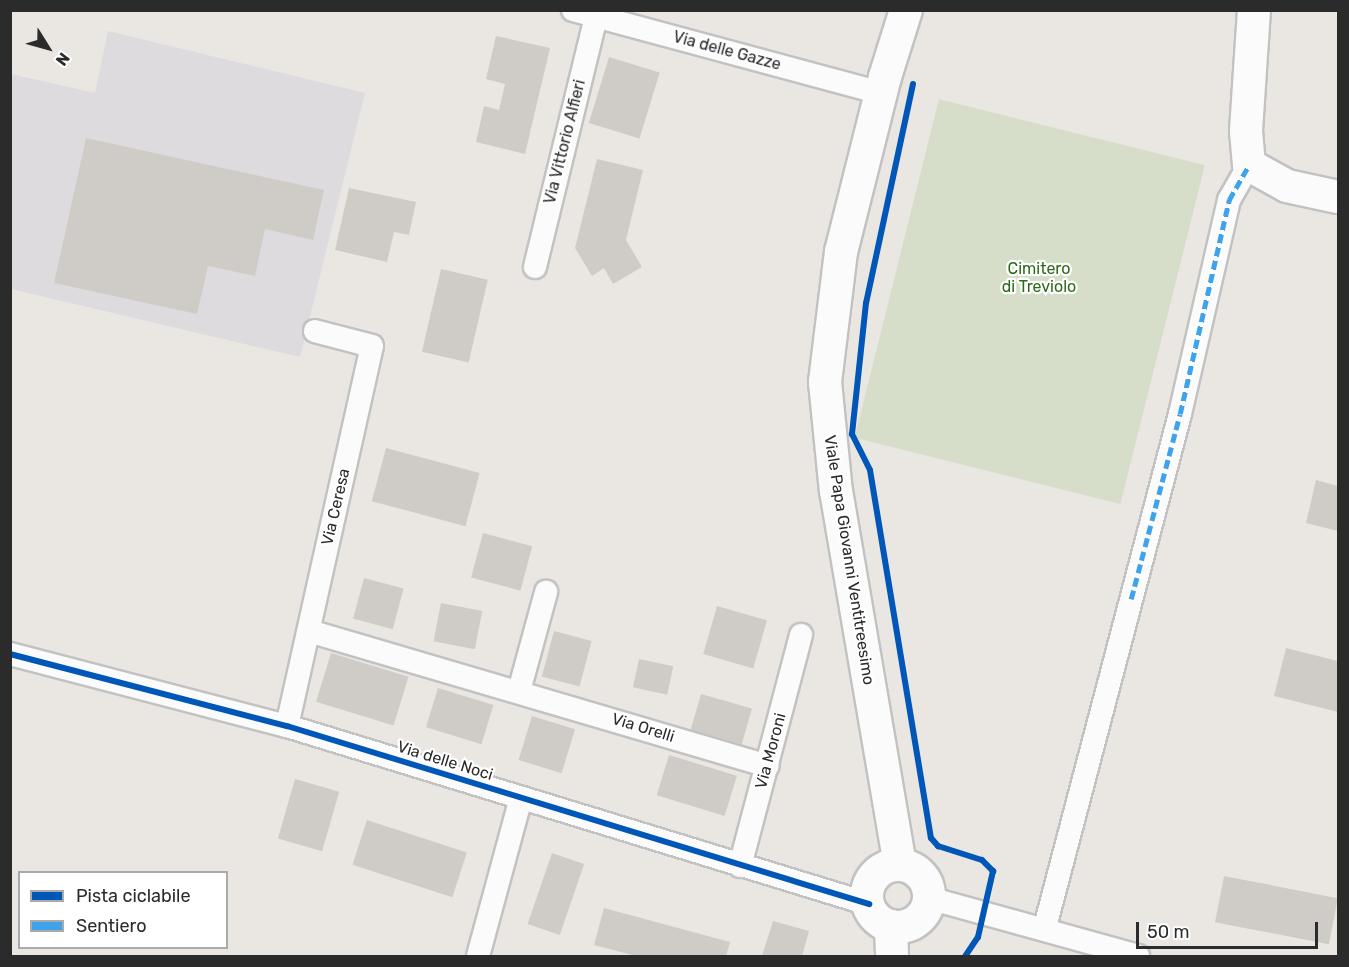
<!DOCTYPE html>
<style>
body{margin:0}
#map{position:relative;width:1349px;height:967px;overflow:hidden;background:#eae6e2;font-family:Rubik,sans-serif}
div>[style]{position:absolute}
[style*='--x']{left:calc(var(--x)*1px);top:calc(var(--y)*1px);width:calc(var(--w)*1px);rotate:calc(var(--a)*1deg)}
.industrial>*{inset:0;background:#dddbdd}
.cemetery>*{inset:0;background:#d6dec9;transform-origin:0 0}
.building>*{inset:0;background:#cfccc8;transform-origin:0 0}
.roads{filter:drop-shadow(2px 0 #c3c2c2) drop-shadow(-2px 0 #c3c2c2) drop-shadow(0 2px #c3c2c2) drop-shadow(0 -2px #c3c2c2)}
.street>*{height:22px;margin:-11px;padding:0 11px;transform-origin:11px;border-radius:11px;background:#fcfbfb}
.secondary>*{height:32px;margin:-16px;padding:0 16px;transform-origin:16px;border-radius:16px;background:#fcfbfb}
.secondary>.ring{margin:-16px;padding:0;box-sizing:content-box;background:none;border:32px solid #fcfbfb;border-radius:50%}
.quiet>*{height:4.5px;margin-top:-2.25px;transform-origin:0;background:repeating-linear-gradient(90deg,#3ea3eb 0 9px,transparent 0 13.5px)}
.cycleway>*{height:6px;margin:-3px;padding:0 3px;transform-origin:3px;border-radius:3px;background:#0057b8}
span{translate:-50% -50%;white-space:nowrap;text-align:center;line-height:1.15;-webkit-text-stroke:4.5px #fff;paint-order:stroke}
.street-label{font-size:16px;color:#2b2b2b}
.park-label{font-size:16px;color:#2c691b}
.frame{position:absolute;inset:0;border:12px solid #2b2b2b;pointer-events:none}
.legend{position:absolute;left:18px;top:871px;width:210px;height:78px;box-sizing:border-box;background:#fff;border:2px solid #aaa;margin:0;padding:8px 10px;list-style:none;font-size:18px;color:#2b2b2b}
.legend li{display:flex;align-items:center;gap:12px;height:30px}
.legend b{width:30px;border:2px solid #aaa}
.north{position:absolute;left:18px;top:18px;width:60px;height:60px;-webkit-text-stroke:4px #fff;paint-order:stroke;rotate:127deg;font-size:16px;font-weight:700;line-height:24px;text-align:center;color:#2b2b2b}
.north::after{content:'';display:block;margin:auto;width:21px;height:27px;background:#2b2b2b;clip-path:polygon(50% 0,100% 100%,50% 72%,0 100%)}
.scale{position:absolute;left:1136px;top:922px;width:182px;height:27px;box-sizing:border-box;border:3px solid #2b2b2b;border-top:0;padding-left:8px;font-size:18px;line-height:21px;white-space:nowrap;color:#2b2b2b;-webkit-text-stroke:4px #fff;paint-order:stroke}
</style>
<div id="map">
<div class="industrial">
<i style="clip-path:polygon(108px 31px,365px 93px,300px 357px,11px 289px,11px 74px,95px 93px)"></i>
</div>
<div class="cemetery">
<i style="left:939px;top:99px;width:274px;height:349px;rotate:14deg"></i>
</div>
<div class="building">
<i style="clip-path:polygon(496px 36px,550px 48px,525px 154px,476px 142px,484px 106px,499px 110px,505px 84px,486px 79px)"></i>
<i style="left:609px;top:57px;width:53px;height:69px;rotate:17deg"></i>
<i style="clip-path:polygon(86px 138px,324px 190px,313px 240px,265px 229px,255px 276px,208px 266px,197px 314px,54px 283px)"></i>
<i style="clip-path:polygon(597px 159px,643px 170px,626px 240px,642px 267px,613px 284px,604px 268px,592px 276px,575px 248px)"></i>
<i style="clip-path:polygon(349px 188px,416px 202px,409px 235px,394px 232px,387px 262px,335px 250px)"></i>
<i style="left:441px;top:269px;width:48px;height:85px;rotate:13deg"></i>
<i style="left:386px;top:448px;width:97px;height:55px;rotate:15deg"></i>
<i style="clip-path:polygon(1316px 480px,1338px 486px,1338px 531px,1306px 523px)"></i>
<i style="left:483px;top:533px;width:51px;height:46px;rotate:15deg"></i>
<i style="left:364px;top:578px;width:41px;height:42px;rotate:15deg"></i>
<i style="left:441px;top:603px;width:42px;height:39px;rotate:11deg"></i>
<i style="left:717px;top:606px;width:52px;height:50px;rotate:16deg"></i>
<i style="left:554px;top:631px;width:39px;height:47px;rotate:15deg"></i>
<i style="clip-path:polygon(1286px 648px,1338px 661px,1338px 712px,1274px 696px)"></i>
<i style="left:331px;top:653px;width:81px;height:51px;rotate:17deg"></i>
<i style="left:639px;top:659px;width:35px;height:29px;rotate:12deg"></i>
<i style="left:438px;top:688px;width:58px;height:41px;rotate:17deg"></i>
<i style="left:701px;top:694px;width:53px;height:37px;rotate:16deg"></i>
<i style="left:532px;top:716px;width:45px;height:46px;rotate:17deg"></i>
<i style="left:669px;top:755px;width:71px;height:42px;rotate:17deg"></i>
<i style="left:295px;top:779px;width:46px;height:62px;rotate:16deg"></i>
<i style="left:367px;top:820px;width:105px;height:47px;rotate:18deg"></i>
<i style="left:552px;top:853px;width:34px;height:75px;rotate:19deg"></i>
<i style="left:1224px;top:876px;width:116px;height:47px;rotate:11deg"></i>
<i style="clip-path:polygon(604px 908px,730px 942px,726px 956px,636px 956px,594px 945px)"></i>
<i style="clip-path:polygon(773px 921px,809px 931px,802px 956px,762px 956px)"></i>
</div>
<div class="roads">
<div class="street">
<i style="--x:573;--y:10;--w:319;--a:15.1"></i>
<i style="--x:535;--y:267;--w:258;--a:-76.3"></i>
<i style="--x:309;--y:631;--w:478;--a:16.4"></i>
<i style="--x:10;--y:654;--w:286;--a:14.6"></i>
<i style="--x:287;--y:726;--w:609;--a:17.01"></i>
<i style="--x:519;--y:691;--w:103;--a:-74.7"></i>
<i style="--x:287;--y:726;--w:389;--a:-77.4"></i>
<i style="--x:372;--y:346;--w:59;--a:-165.3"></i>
<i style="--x:740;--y:866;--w:239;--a:-75.2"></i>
<i style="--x:929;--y:898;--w:217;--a:15.5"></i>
<i style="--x:1045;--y:927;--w:530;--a:-75.26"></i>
<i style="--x:1180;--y:414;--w:220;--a:-77.1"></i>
<i style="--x:1229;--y:200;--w:40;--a:-60.3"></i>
<i style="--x:478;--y:956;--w:164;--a:-74.8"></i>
</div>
<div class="secondary">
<i style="--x:1254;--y:10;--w:121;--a:93.8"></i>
<i style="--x:1246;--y:131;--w:34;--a:85"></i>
<i style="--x:1249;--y:165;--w:43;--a:28.9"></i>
<i style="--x:1287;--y:186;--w:52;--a:12.2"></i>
<i style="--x:900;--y:865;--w:378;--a:-99.7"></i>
<i style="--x:836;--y:492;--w:111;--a:-95.7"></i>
<i style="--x:825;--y:382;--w:131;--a:-83"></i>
<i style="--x:841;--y:252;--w:180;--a:-75.9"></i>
<i style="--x:885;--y:77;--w:70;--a:-72.6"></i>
<i class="ring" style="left:867px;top:865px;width:30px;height:30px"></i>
<i style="--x:891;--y:926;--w:30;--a:88"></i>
</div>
</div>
<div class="quiet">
<i style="--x:1131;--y:599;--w:191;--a:-75.2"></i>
<i style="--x:1180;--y:414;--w:220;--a:-77.1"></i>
<i style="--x:1229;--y:200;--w:40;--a:-60.3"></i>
</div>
<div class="cycleway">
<i style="--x:913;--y:84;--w:224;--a:102.1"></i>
<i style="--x:866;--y:303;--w:132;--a:96.1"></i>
<i style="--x:852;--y:434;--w:40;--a:63.4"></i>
<i style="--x:870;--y:470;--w:373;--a:80.6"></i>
<i style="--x:931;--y:838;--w:11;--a:49"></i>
<i style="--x:938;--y:846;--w:46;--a:17.7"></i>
<i style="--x:982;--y:860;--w:16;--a:45"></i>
<i style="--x:993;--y:871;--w:68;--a:102.8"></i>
<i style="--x:978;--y:937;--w:23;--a:124"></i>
<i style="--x:10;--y:654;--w:286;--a:14.6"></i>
<i style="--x:287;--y:726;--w:609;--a:17.01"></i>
</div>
<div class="street-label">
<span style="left:727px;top:51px;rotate:15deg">Via delle Gazze</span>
<span style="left:565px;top:142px;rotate:-76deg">Via Vittorio Alfieri</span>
<span style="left:336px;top:507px;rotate:-77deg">Via Ceresa</span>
<span style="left:849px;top:560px;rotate:81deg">Viale Papa Giovanni Ventitreesimo</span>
<span style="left:643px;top:728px;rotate:17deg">Via Orelli</span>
<span style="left:771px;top:751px;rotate:-75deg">Via Moroni</span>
<span style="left:445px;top:761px;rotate:17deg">Via delle Noci</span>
</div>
<div class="park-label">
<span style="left:1039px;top:278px">Cimitero<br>di Treviolo</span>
</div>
<div class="frame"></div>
<ul class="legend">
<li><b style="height:8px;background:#0057b8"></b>Pista ciclabile</li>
<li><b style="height:8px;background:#3ea3eb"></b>Sentiero</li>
</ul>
<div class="north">N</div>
<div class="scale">50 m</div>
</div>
